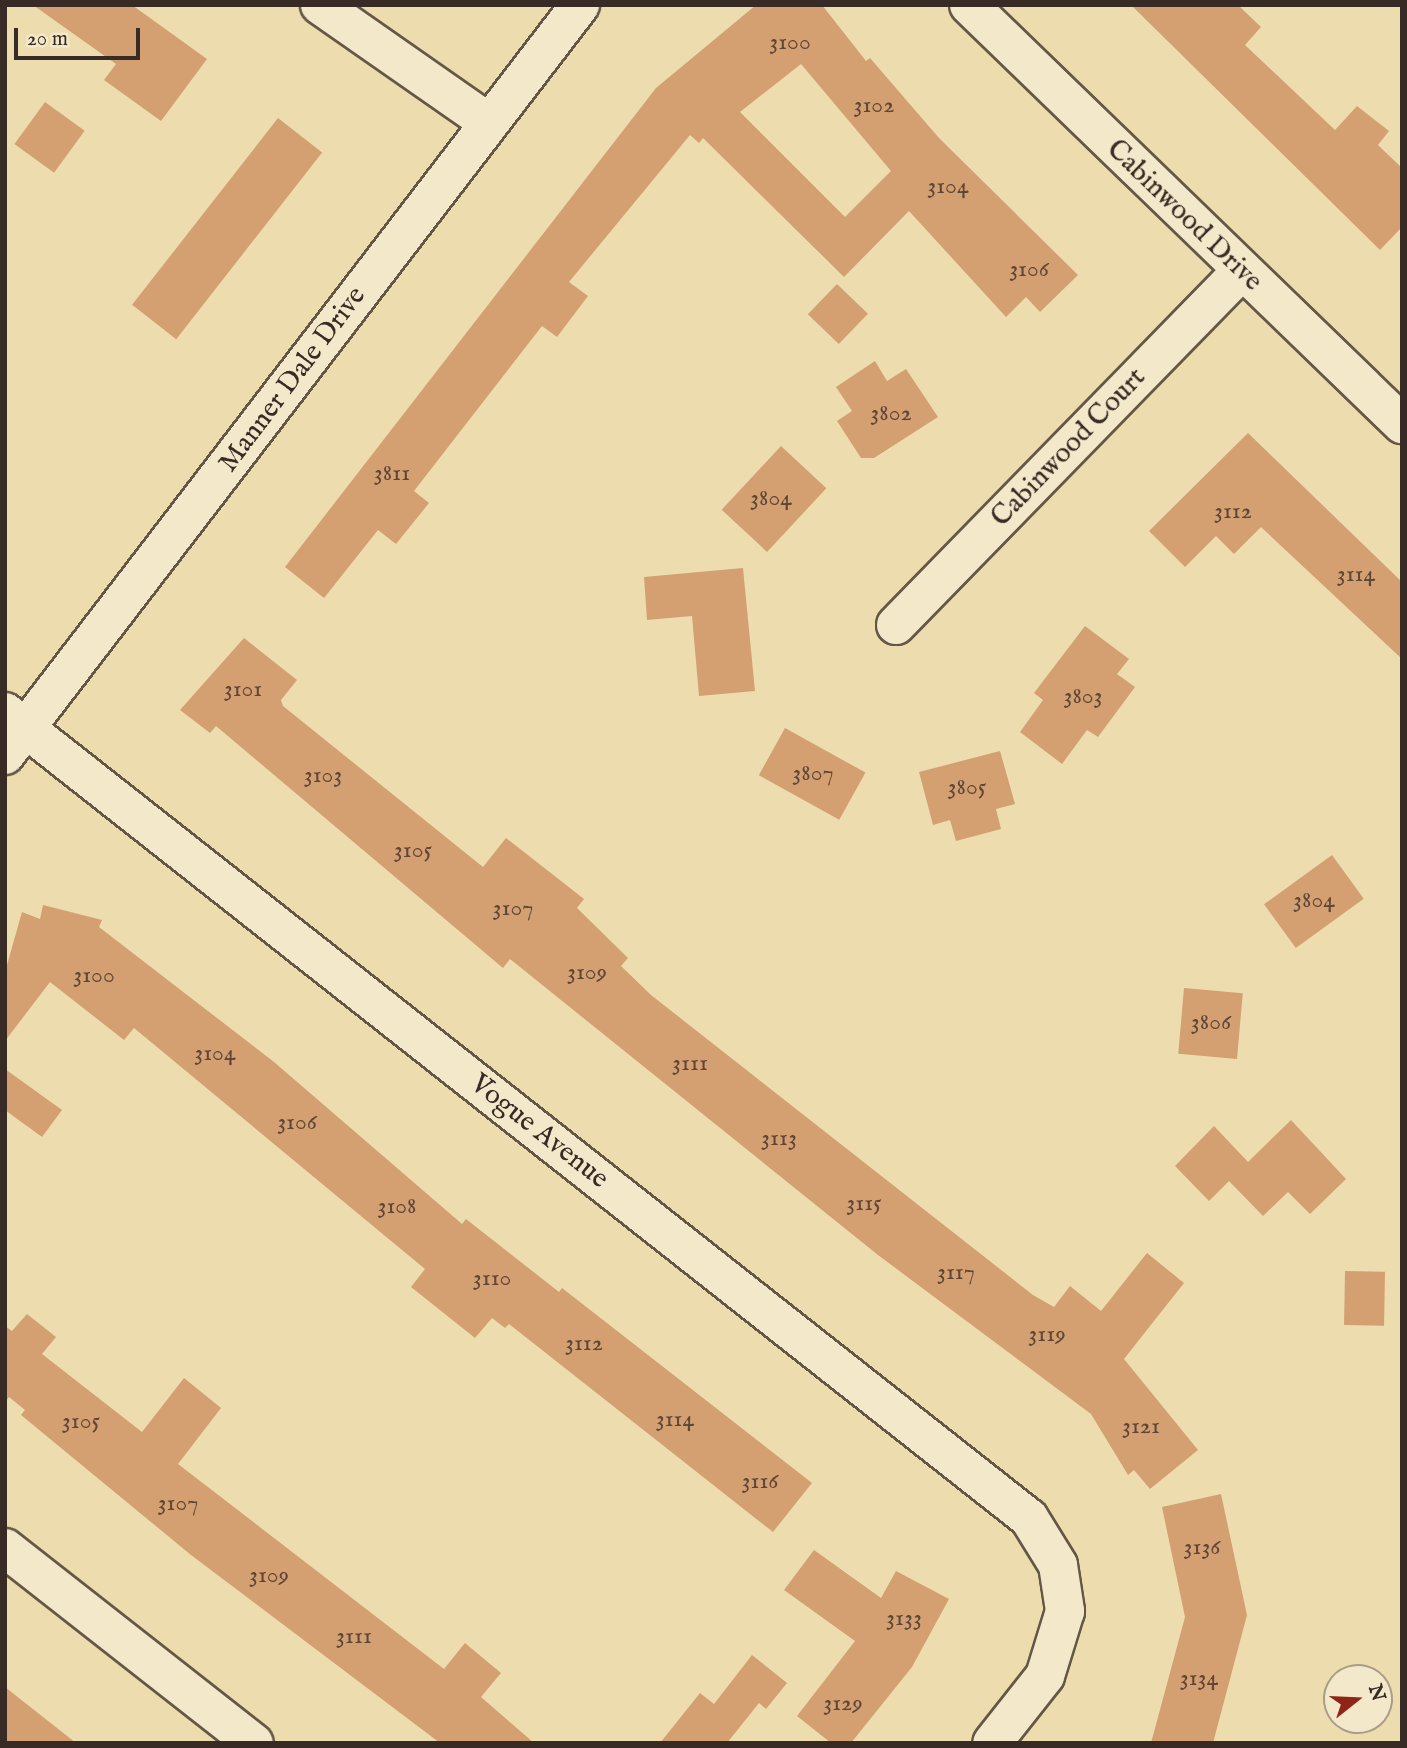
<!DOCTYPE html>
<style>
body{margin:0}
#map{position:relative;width:1407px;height:1748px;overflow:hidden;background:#edddae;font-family:"IM FELL English",serif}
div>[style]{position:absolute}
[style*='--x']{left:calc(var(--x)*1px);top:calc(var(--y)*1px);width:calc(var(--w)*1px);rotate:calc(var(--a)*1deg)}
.building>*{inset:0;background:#d49f71;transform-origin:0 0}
.roads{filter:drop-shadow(2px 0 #655746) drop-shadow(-2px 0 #655746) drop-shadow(0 2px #655746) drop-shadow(0 -2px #655746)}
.minor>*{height:38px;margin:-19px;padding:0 19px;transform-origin:19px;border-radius:19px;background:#f3e9ca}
span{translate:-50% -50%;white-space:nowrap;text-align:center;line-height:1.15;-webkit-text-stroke:6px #f3e9ca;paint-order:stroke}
.number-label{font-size:24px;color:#5f4737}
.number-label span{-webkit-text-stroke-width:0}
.street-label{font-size:28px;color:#382a24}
.frame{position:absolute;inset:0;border:7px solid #382a24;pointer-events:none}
.north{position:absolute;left:1323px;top:1664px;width:70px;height:70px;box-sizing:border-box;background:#f3e9ca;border:2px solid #a89d88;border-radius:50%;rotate:72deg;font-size:19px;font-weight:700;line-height:28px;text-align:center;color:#382a24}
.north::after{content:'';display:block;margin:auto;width:24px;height:32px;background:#8f2418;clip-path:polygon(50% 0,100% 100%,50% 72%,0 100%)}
.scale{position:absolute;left:14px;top:28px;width:126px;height:32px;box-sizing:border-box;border:4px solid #382a24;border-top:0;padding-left:9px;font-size:21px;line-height:24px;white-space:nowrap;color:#382a24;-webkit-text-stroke:5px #f3e9ca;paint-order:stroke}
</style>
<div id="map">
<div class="building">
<i style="clip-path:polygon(33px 5px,132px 5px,207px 59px,161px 121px,104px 80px,116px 64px)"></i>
<i style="clip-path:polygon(evenodd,756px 5px,822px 5px,866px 61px,870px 58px,939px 138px,1078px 275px,1040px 312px,1026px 297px,1006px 317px,909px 211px,844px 277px,703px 138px,699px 143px,690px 135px,569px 282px,588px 296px,557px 337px,542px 326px,414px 491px,429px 503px,396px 544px,378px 530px,324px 598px,285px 567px,656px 88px,756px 5px,801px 64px,891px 171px,845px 217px,740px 112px,801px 64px)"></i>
<i style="clip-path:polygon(1131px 5px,1238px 5px,1261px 27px,1245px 45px,1335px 130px,1357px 106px,1389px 131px,1378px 145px,1402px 168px,1402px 227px,1380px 250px)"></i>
<i style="left:45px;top:102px;width:49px;height:52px;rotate:36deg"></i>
<i style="left:278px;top:118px;width:56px;height:237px;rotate:38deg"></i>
<i style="left:837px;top:284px;width:43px;height:42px;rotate:44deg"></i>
<i style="clip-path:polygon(875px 361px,887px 381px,906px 369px,938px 417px,874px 458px,861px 458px,837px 421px,852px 411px,836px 387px)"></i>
<i style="clip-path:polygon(1248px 433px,1402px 582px,1402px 659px,1261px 527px,1234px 554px,1216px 536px,1185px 567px,1149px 531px)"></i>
<i style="left:781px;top:446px;width:62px;height:87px;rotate:43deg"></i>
<i style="clip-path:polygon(743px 568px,755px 691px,699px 696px,692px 616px,647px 620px,644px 577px)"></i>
<i style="clip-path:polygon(1085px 626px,1129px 659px,1117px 674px,1135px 687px,1098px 737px,1087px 730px,1062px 764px,1020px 732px,1043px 700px,1034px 693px)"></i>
<i style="clip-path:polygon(244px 638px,297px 680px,281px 700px,283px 706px,483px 867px,506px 838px,584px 899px,577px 908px,628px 958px,621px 966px,651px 995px,1033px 1295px,1054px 1307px,1070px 1286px,1101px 1311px,1147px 1253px,1184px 1283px,1124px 1359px,1198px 1450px,1150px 1489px,1134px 1470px,1128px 1475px,1091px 1414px,878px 1255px,510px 959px,503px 968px,216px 726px,210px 733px,180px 710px)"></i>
<i style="left:785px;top:728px;width:92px;height:54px;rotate:29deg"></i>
<i style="clip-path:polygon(1000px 751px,1015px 804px,996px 809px,1001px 829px,956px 841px,950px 820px,933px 825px,919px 772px)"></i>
<i style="left:1332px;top:855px;width:54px;height:84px;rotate:54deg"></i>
<i style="clip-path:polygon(43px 905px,102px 920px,99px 927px,274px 1062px,462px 1224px,466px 1219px,559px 1292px,562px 1288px,812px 1483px,773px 1532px,509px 1324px,505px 1328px,492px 1318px,475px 1338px,411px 1287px,425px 1269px,134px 1028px,124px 1040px,50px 982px,5px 1041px,5px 972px,22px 912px,40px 919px)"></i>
<i style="left:1184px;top:988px;width:59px;height:66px;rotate:5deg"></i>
<i style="clip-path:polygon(5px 1069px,62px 1110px,42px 1137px,5px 1110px)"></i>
<i style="clip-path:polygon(1291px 1120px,1346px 1179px,1310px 1214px,1288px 1192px,1263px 1216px,1229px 1181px,1209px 1201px,1175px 1166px,1214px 1126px,1248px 1162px)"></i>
<i style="left:1345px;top:1271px;width:40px;height:54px;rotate:1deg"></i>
<i style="clip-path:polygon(27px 1314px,56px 1337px,42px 1354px,142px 1432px,184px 1378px,221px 1408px,178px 1464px,444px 1669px,465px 1643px,501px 1673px,481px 1697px,534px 1743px,440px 1743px,191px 1555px,21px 1415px,25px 1410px,9px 1397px,5px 1402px,5px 1326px,12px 1331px)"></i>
<i style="clip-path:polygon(1221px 1494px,1247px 1615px,1213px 1743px,1151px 1743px,1185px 1617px,1162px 1507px)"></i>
<i style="clip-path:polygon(814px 1550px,881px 1598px,896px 1571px,949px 1599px,912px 1667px,851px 1743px,831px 1743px,797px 1716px,855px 1641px,784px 1590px)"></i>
<i style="clip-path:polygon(752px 1655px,787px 1683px,766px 1709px,759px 1703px,727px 1743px,660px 1743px,700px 1693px,714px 1704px)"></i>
<i style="clip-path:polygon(5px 1687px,76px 1743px,5px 1743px)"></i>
</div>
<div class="roads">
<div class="minor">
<i style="--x:320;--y:5;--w:206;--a:34.9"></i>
<i style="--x:969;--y:5;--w:603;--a:44.06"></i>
<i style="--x:896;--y:625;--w:496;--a:-45.7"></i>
<i style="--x:5;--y:712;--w:1303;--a:38.21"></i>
<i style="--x:1029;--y:1518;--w:55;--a:58.3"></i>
<i style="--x:1058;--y:1565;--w:47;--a:81.3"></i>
<i style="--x:1065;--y:1611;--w:68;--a:107.1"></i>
<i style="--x:1045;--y:1676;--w:85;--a:128.3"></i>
<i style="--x:5;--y:755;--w:945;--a:-52.52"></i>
<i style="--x:5;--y:1548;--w:316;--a:38.1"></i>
</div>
</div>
<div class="number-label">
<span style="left:790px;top:43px">3100</span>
<span style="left:874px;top:106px">3102</span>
<span style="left:948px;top:187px">3104</span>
<span style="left:1029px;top:270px">3106</span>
<span style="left:891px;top:414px">3802</span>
<span style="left:392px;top:474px">3811</span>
<span style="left:771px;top:499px">3804</span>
<span style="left:1233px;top:512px">3112</span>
<span style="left:1356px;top:575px">3114</span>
<span style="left:243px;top:690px">3101</span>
<span style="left:1083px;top:697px">3803</span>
<span style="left:813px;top:774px">3807</span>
<span style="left:323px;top:776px">3103</span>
<span style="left:967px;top:788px">3805</span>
<span style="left:413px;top:851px">3105</span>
<span style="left:1314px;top:901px">3804</span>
<span style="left:513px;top:909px">3107</span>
<span style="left:587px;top:973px">3109</span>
<span style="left:94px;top:976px">3100</span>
<span style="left:1211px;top:1023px">3806</span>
<span style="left:215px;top:1054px">3104</span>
<span style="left:690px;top:1064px">3111</span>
<span style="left:297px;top:1123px">3106</span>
<span style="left:779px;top:1139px">3113</span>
<span style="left:864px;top:1204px">3115</span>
<span style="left:397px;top:1207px">3108</span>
<span style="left:956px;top:1273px">3117</span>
<span style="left:492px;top:1279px">3110</span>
<span style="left:1047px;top:1335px">3119</span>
<span style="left:584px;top:1344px">3112</span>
<span style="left:675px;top:1420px">3114</span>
<span style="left:81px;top:1422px">3105</span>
<span style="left:1141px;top:1427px">3121</span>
<span style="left:760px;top:1482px">3116</span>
<span style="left:178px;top:1504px">3107</span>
<span style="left:1202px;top:1548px">3136</span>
<span style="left:269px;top:1576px">3109</span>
<span style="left:904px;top:1619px">3133</span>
<span style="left:354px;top:1637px">3111</span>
<span style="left:1199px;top:1679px">3134</span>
<span style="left:843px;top:1704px">3129</span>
</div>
<div class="street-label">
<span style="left:1184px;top:216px;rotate:44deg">Cabinwood Drive</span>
<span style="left:293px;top:380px;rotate:-53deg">Manner Dale Drive</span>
<span style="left:1069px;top:448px;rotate:-46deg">Cabinwood Court</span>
<span style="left:539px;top:1132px;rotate:38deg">Vogue Avenue</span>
</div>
<div class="frame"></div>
<div class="north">N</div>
<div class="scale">20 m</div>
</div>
